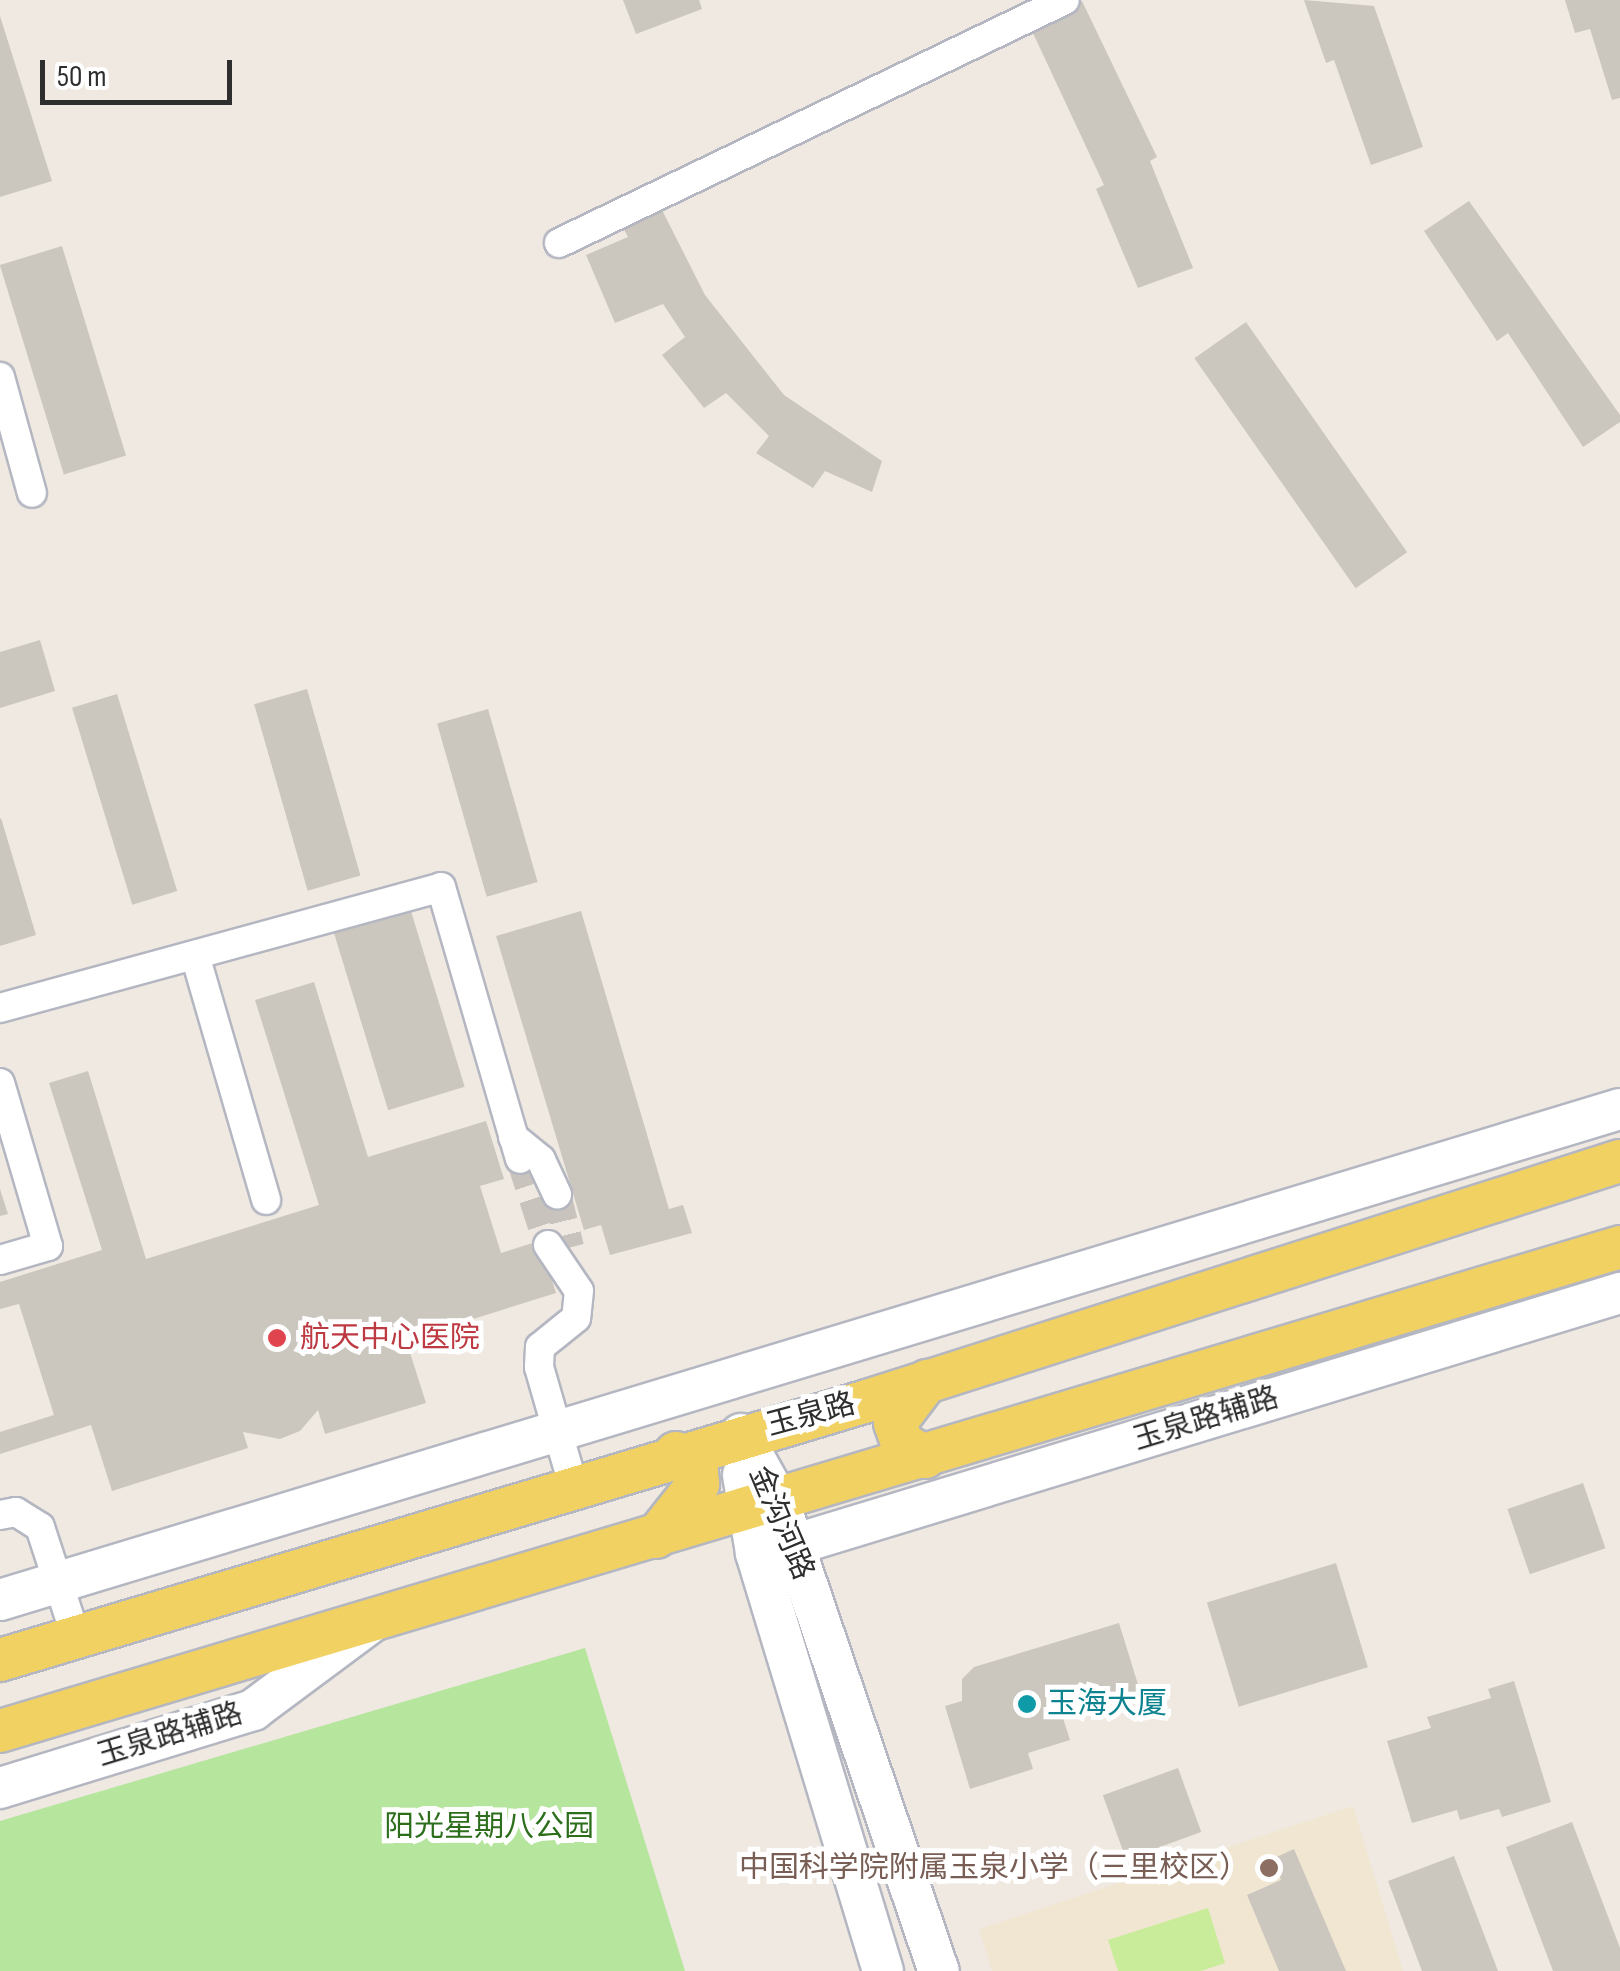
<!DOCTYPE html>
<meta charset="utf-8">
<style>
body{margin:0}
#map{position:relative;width:1620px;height:1971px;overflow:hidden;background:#efe9e1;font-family:"Sofia Sans Condensed","Noto Sans SC",sans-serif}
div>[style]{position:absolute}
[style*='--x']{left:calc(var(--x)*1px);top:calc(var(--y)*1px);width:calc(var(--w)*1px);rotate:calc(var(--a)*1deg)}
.education>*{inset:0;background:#f0e6d1}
.green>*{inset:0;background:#b6e59e}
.pitch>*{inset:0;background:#c9ec9a}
.building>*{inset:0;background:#cbc7bf;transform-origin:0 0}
.street-tunnel>*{height:28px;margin-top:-14px;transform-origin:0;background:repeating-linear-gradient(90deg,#c8c4bd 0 28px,transparent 0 42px)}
.roads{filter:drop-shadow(2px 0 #b4b7c1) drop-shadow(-2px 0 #b4b7c1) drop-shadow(0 2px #b4b7c1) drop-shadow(0 -2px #b4b7c1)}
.street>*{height:28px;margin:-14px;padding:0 14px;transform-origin:14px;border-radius:14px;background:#fff}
.secondary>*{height:40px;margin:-20px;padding:0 20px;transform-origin:20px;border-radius:20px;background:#fff}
.primary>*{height:42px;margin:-21px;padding:0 21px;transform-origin:21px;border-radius:21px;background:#f2d163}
.dots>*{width:28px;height:28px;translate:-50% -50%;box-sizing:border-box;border:5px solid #fff;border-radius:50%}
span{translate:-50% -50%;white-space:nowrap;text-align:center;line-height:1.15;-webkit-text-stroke:10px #fff;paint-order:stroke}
.health-label{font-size:30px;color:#be3a42}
.left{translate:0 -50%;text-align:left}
.street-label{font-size:30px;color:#2e2e2e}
.culture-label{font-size:30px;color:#0d838f}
.park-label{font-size:30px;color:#2c6e1b}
.education-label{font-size:30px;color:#785e54}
.right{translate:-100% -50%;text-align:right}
.scale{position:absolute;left:40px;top:60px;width:192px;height:45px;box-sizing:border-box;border:5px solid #2e2e2e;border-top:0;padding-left:12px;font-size:30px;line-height:35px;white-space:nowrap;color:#2e2e2e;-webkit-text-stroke:8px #fff;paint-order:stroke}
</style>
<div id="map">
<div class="education">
<i style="clip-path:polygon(1353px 1806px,1403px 1971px,992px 1971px,979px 1929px)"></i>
</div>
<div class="green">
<i style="clip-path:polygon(585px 1648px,685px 1971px,0 1971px,0 1821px)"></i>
</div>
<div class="pitch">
<i style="clip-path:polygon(1208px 1908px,1225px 1963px,1201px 1971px,1118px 1971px,1108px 1940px)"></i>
</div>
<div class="building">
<i style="clip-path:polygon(623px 0,699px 0,702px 9px,636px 34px)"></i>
<i style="clip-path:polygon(1304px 0,1374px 6px,1423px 147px,1371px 165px,1334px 60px,1326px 63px)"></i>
<i style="clip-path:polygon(1565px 0,1620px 0,1620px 98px,1612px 100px,1590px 29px,1575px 33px)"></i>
<i style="clip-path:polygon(1082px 1px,1157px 157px,1150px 161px,1193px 268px,1138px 288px,1096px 189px,1104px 185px,1032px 31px)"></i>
<i style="clip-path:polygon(0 16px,52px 181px,0 197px)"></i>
<i style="clip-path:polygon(1469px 201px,1620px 415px,1620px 422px,1583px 447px,1508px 333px,1497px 341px,1424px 231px)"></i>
<i style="clip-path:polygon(659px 204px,705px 295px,784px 395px,882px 461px,872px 492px,825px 471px,813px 488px,756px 453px,769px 436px,726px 393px,704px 408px,662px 355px,685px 337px,663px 304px,615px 323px,586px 255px,628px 237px,622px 226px)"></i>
<i style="left:62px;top:246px;width:219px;height:65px;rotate:73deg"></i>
<i style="left:1246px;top:322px;width:281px;height:63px;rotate:55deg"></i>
<i style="clip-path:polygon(40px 640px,55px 691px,0 708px,0 652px)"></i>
<i style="left:307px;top:689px;width:194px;height:55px;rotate:74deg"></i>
<i style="left:117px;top:694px;width:206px;height:47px;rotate:73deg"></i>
<i style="left:488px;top:709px;width:180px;height:53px;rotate:74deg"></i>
<i style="clip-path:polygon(1px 818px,36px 935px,0 946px,0 819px)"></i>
<i style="left:410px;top:908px;width:187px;height:80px;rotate:73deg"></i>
<i style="clip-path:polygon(581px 911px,669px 1209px,683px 1205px,692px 1233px,610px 1255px,601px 1225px,584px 1230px,496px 936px)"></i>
<i style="clip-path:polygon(314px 982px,368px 1157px,486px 1121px,504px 1179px,480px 1186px,501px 1253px,539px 1241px,556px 1293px,406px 1340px,426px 1403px,325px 1434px,318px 1410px,300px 1431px,280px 1439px,243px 1432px,248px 1448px,112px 1491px,91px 1425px,0 1454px,0 1432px,54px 1415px,19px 1304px,0 1309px,0 1282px,102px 1250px,49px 1083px,88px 1071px,146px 1259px,319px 1205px,255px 1000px)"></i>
<i style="clip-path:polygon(0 1189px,8px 1214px,0 1216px)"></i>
<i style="left:1583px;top:1483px;width:69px;height:80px;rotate:71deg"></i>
<i style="left:1336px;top:1563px;width:109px;height:135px;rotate:73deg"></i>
<i style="clip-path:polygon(1119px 1623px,1140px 1691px,1062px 1715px,1070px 1740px,1028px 1753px,1033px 1769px,970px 1789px,945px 1706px,962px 1701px,962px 1679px,974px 1667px)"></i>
<i style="clip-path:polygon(1514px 1681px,1551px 1802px,1502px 1817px,1499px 1809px,1460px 1820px,1457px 1810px,1412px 1823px,1387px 1741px,1431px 1728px,1427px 1717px,1491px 1698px,1488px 1689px)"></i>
<i style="left:1178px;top:1768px;width:68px;height:80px;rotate:70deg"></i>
<i style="clip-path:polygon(1572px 1822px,1620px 1948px,1620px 1971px,1553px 1971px,1506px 1847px)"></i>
<i style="clip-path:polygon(1294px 1849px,1346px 1971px,1279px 1971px,1247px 1895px,1281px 1880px,1272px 1859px)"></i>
<i style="clip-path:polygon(1454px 1856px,1498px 1971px,1422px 1971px,1388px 1881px)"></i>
</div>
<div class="street-tunnel">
<i style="--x:520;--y:1159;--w:90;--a:72"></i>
<i style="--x:557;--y:1194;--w:55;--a:76.2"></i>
</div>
<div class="roads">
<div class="street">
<i style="--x:559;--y:243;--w:561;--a:-25.65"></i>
<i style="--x:0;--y:377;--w:120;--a:74.6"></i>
<i style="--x:195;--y:955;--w:255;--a:73.8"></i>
<i style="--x:0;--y:1008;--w:457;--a:-15.3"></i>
<i style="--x:441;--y:887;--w:283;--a:73.8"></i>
<i style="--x:0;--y:1083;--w:170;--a:73.6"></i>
<i style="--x:48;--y:1246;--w:50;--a:163.7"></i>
<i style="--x:513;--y:1137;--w:36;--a:39"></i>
<i style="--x:541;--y:1160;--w:38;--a:65"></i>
<i style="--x:548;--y:1245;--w:55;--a:56"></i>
<i style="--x:579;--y:1291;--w:27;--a:96"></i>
<i style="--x:576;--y:1318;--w:46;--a:141.1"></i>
<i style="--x:540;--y:1347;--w:20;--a:93"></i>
<i style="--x:539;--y:1367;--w:123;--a:73.9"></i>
<i style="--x:0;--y:1515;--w:16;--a:-11"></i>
<i style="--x:16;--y:1512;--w:28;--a:32"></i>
<i style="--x:40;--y:1527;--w:116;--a:71.9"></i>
</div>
<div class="secondary">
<i style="--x:741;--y:1434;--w:78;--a:60.8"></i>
<i style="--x:779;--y:1502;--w:496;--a:71.2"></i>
<i style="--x:743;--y:1475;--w:79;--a:80.5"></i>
<i style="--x:756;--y:1553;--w:437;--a:73.1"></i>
<i style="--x:793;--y:1545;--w:865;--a:-16.95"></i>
<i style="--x:0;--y:1600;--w:1693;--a:-16.86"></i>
<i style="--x:0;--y:1788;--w:265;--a:-17.1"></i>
<i style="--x:253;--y:1710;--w:151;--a:-36.6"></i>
</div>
<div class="primary">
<i style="--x:925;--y:1457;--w:27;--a:-149"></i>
<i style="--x:902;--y:1443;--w:21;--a:-109"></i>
<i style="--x:895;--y:1423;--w:53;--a:-52.7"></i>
<i style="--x:656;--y:1537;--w:68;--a:-51.6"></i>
<i style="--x:698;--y:1484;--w:22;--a:-95"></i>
<i style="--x:696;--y:1462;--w:22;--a:-156"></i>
<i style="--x:0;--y:1660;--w:905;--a:-16.63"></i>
<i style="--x:867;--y:1401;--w:790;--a:-17.68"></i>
<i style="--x:0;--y:1731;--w:1691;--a:-16.63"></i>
</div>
</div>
<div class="dots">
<i style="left:277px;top:1338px;background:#e0444e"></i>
<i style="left:1027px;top:1704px;background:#0f9aa8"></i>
<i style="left:1269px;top:1868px;background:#8d6e63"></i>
</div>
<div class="health-label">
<span class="left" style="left:300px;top:1338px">航天中心医院</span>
</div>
<div class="street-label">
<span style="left:811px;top:1415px;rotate:-15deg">玉泉路</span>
<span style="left:1206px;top:1419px;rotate:-17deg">玉泉路辅路</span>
<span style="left:781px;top:1523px;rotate:67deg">金沟河路</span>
<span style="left:170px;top:1735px;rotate:-17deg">玉泉路辅路</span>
</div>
<div class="culture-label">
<span class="left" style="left:1047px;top:1704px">玉海大厦</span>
</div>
<div class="park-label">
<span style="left:489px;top:1827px">阳光星期八公园</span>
</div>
<div class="education-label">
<span class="right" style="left:1249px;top:1868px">中国科学院附属玉泉小学（三里校区）</span>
</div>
<div class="scale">50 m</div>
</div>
